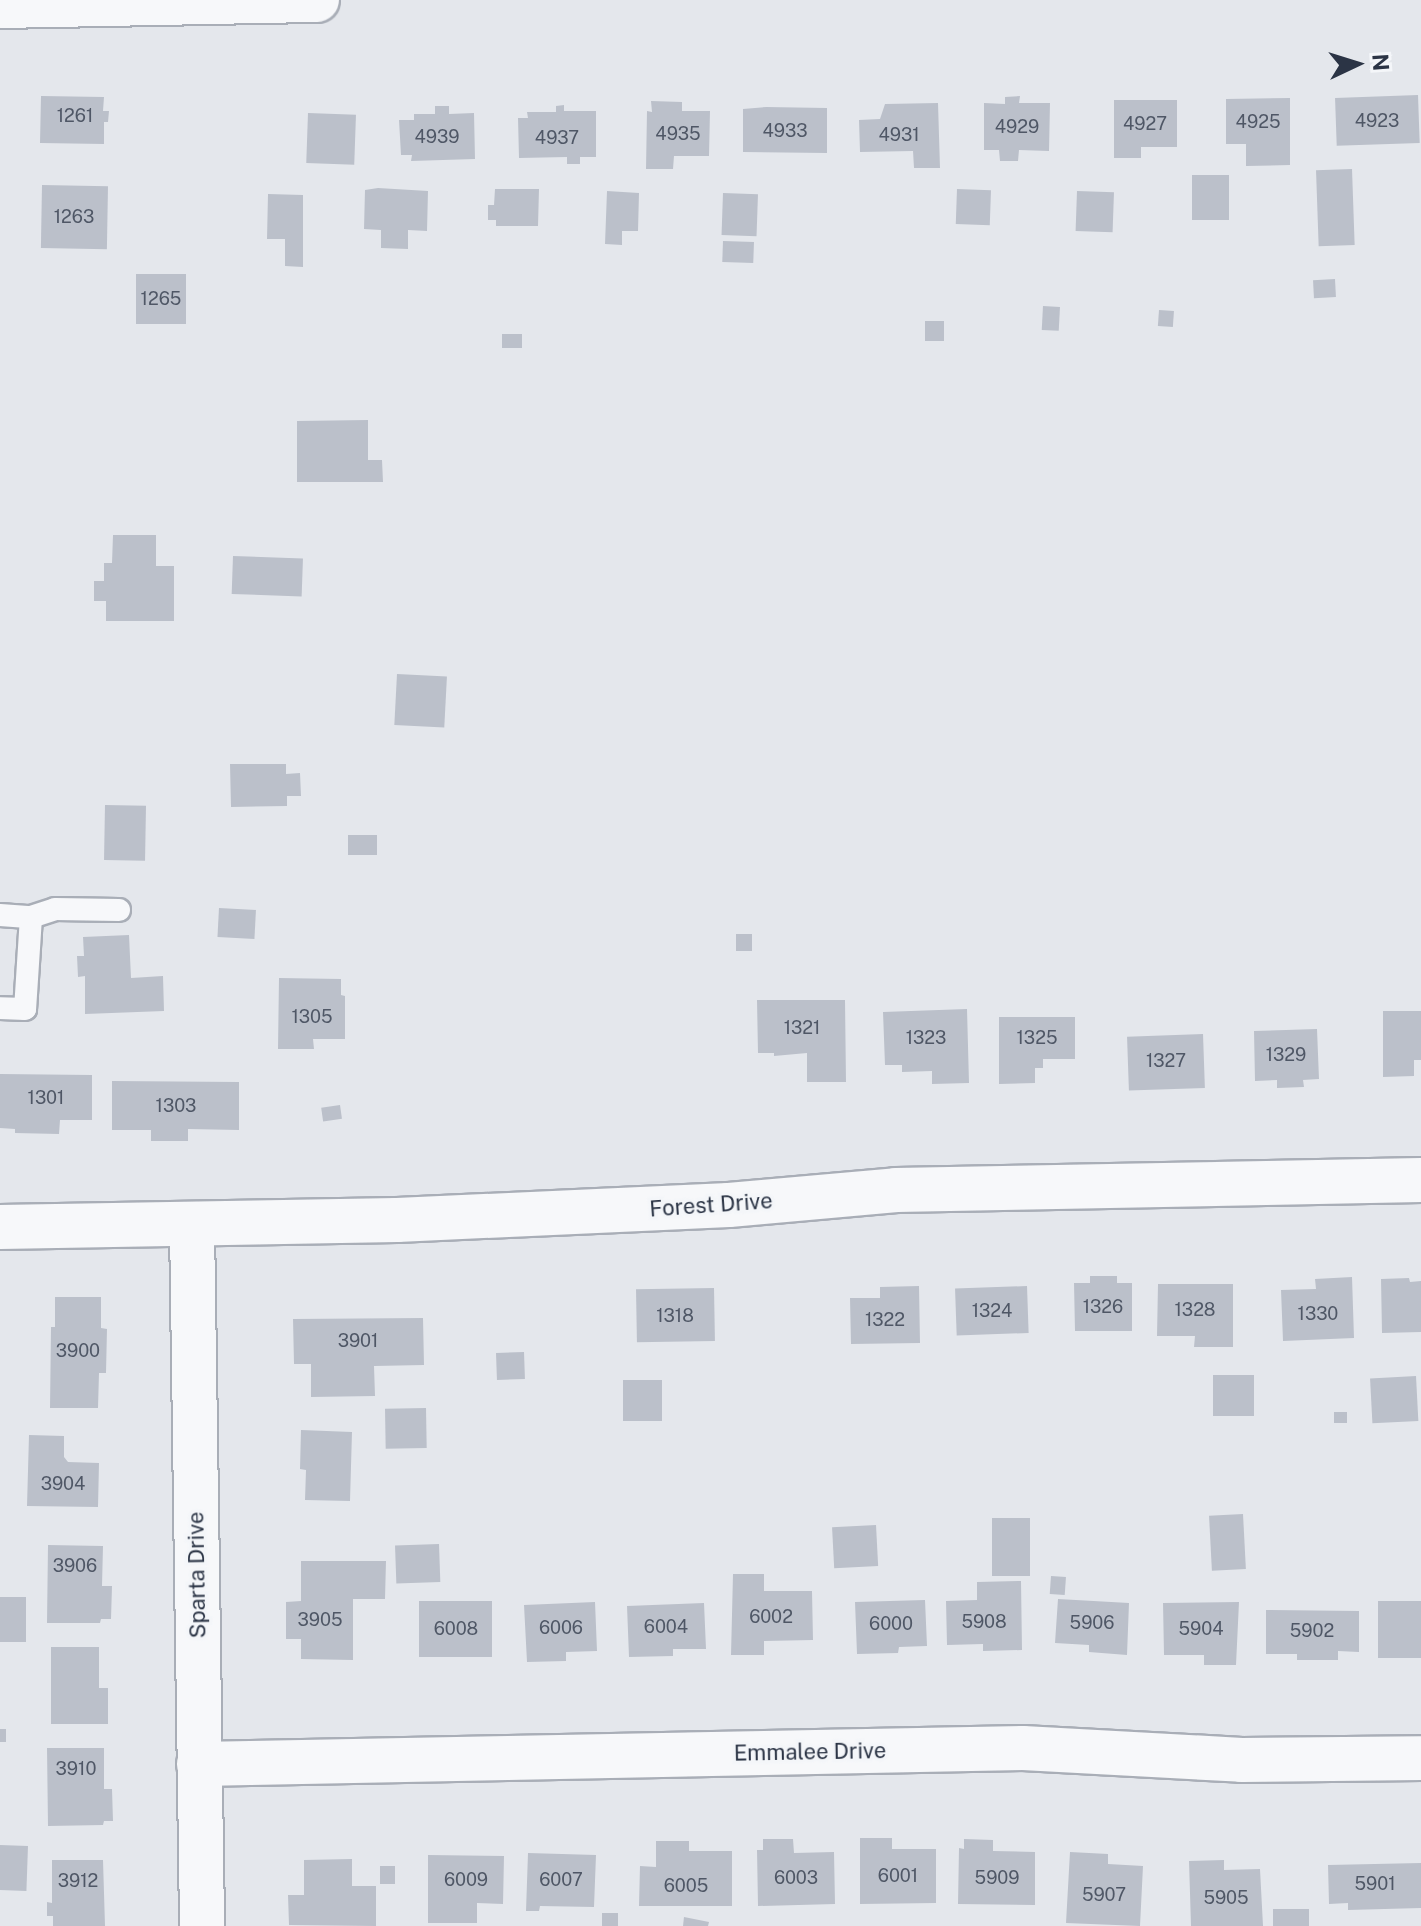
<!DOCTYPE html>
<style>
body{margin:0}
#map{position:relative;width:1421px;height:1926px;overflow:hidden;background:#e4e7ec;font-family:"Public Sans",sans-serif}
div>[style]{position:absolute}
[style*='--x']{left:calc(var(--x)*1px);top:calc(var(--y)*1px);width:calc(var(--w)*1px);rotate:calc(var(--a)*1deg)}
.building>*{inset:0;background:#bbc0ca;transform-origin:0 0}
.roads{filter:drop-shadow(2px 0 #a9aeb7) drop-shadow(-2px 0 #a9aeb7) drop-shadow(0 2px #a9aeb7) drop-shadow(0 -2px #a9aeb7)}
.lane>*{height:22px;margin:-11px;padding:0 11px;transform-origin:11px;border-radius:11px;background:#f7f8fa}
.street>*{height:44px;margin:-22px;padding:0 22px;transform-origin:22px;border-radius:22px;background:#f7f8fa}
span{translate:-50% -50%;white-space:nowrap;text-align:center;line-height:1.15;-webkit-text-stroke:7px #f4f6f9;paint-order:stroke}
.number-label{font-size:18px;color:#4f5766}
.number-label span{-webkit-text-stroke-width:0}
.street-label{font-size:22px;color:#2b3445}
.north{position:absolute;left:1317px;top:24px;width:80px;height:80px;-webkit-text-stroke:6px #f4f6f9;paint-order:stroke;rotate:86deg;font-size:22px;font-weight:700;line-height:32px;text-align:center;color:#2b3445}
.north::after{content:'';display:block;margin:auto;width:28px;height:36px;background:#2b3445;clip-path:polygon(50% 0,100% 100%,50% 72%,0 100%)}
</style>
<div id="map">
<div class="building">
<i style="left:1418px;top:95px;width:48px;height:83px;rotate:88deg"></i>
<i style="clip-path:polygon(41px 96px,104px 97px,103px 111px,109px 111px,108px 122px,104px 122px,104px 144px,40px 143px)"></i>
<i style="clip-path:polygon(1020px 96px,1019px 103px,1050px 103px,1049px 151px,1019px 150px,1018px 161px,1000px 161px,999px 150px,984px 150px,984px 103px,1005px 104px,1005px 97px)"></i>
<i style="clip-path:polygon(1290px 98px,1290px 165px,1246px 166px,1246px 144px,1226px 144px,1226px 99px)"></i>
<i style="clip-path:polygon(1114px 100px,1177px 100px,1177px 147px,1141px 147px,1141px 158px,1114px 158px)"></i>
<i style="clip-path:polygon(651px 101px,682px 102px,682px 111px,710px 111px,709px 156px,674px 156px,673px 169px,646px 169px,647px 111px,652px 112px)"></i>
<i style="clip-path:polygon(938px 103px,940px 168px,914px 168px,913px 151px,860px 152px,859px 120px,880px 119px,885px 104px)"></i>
<i style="clip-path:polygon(564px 105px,564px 111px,596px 111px,596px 157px,580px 157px,580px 164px,567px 164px,567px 157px,519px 158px,518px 118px,528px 118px,527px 112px,556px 112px,556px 106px)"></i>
<i style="clip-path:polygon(435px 106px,449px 106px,449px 114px,474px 113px,475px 159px,411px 161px,412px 155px,401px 155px,399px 120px,414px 120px,414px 114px,435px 114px)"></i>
<i style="clip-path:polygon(766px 107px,827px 108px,827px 153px,743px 152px,743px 109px)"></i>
<i style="left:308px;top:113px;width:48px;height:50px;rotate:2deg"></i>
<i style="left:1352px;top:169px;width:76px;height:36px;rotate:88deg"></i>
<i style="left:1192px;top:175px;width:37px;height:45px"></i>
<i style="left:42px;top:185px;width:66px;height:63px;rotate:1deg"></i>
<i style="clip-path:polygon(378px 188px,428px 191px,427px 231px,408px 230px,408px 249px,381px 248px,381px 230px,364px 229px,365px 190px)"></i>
<i style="clip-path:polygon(495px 189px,539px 189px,538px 226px,496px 226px,496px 220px,488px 220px,488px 205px,494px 205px)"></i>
<i style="left:957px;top:189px;width:34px;height:35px;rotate:2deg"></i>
<i style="clip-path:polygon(607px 191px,639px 193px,638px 231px,622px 231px,622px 245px,605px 244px)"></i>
<i style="left:1077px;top:191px;width:37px;height:40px;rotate:2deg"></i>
<i style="left:723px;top:193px;width:35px;height:42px;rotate:2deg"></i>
<i style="clip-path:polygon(268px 194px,303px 195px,303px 267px,285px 266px,285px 239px,267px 239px)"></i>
<i style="left:723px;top:241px;width:31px;height:21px;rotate:2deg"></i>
<i style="left:136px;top:274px;width:50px;height:50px"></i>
<i style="left:1335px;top:279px;width:18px;height:22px;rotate:87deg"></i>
<i style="left:1043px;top:306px;width:17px;height:24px;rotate:3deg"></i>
<i style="left:1159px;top:310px;width:15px;height:16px;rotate:4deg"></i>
<i style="left:925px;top:321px;width:19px;height:20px"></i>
<i style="left:502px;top:334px;width:20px;height:14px"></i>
<i style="clip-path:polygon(368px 420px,368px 460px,382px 460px,383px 482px,297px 482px,297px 421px)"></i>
<i style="clip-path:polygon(113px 535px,156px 535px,156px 566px,174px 566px,174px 621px,106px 621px,106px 601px,94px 601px,94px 581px,104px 581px,104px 563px,112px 563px)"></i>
<i style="left:233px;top:556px;width:70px;height:38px;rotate:2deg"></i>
<i style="left:397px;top:674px;width:50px;height:51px;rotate:3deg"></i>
<i style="clip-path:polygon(230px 764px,286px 764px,286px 774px,300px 773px,301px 796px,287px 796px,287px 806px,231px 807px)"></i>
<i style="left:105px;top:805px;width:41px;height:55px;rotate:1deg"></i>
<i style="left:377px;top:835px;width:20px;height:29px;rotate:90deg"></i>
<i style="left:219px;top:908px;width:37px;height:29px;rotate:3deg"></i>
<i style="left:736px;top:934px;width:16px;height:17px"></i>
<i style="clip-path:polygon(129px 935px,131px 978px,163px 976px,164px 1011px,85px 1014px,85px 976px,78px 977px,77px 956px,84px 956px,83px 937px)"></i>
<i style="clip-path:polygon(279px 978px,341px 979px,341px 995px,345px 996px,345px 1039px,313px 1039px,314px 1049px,278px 1049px)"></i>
<i style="clip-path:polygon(757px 1000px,845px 1000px,846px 1082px,807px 1082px,807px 1053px,774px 1056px,774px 1053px,758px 1053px)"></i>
<i style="clip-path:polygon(967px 1009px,969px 1083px,932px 1084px,932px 1071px,902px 1072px,902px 1065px,885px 1065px,883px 1012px)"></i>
<i style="clip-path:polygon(1383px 1011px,1421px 1011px,1421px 1060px,1414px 1060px,1414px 1076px,1383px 1077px)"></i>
<i style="clip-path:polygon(999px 1017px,1075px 1017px,1075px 1059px,1043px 1059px,1043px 1068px,1035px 1068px,1035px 1083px,999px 1084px)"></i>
<i style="clip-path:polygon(1317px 1029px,1319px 1079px,1303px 1080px,1304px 1087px,1277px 1088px,1277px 1080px,1255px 1081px,1254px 1031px)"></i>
<i style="left:1203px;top:1034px;width:54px;height:76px;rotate:88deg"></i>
<i style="clip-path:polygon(0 1074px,92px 1075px,92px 1120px,60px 1120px,59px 1134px,15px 1133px,15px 1129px,0 1128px)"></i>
<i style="clip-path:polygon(112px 1081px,239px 1082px,239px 1130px,188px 1129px,188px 1141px,151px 1141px,151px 1130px,112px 1130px)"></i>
<i style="left:340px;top:1105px;width:14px;height:19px;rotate:82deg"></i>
<i style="clip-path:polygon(1090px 1276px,1117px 1276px,1117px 1283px,1132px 1283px,1132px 1331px,1075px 1331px,1074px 1283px,1090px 1283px)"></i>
<i style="clip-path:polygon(1352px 1277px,1354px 1338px,1283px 1341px,1281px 1290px,1316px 1289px,1315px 1279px)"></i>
<i style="clip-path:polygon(1409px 1278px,1410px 1282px,1421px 1281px,1421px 1332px,1382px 1333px,1381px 1279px)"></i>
<i style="clip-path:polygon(1158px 1284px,1233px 1284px,1233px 1347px,1194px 1347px,1195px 1336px,1157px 1336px)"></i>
<i style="clip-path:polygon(919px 1286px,920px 1343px,851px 1344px,850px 1298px,880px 1298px,880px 1287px)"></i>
<i style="left:1027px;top:1286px;width:47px;height:72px;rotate:88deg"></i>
<i style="left:714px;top:1288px;width:53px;height:78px;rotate:89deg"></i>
<i style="clip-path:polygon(55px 1297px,101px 1297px,101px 1328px,107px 1329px,106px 1373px,99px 1373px,98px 1408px,50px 1408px,51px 1327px,55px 1327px)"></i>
<i style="clip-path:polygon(423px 1318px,424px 1365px,374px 1366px,375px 1396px,311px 1397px,311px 1364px,294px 1364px,293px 1319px)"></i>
<i style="left:524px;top:1352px;width:27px;height:28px;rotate:88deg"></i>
<i style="left:1213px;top:1375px;width:41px;height:41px"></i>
<i style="left:1416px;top:1376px;width:45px;height:46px;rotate:87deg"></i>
<i style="left:623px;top:1380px;width:39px;height:41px"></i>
<i style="left:426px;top:1408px;width:40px;height:41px;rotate:89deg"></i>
<i style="left:1347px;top:1412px;width:11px;height:13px;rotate:90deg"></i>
<i style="clip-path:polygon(301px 1430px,352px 1432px,350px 1501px,305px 1500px,306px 1470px,300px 1469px)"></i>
<i style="clip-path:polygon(29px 1435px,64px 1436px,64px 1457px,68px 1462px,99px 1463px,98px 1507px,27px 1506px)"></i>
<i style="left:1243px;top:1514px;width:55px;height:34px;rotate:87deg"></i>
<i style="left:992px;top:1518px;width:38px;height:58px"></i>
<i style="left:876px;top:1525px;width:41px;height:44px;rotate:87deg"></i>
<i style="left:439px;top:1544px;width:38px;height:44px;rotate:88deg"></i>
<i style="clip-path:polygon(48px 1545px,103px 1546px,102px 1586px,112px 1586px,111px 1619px,101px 1619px,100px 1623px,47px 1623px)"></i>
<i style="clip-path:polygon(301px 1561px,386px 1561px,385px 1599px,353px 1599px,353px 1660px,301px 1659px,301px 1639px,286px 1639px,286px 1602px,301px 1601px)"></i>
<i style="clip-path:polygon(733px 1574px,764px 1574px,764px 1591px,812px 1591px,813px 1640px,764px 1641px,764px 1655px,731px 1655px)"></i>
<i style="left:1051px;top:1576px;width:15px;height:18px;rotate:4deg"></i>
<i style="clip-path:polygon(1021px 1581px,1022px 1650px,983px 1651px,983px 1644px,947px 1645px,946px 1601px,977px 1600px,977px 1582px)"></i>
<i style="left:26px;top:1597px;width:45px;height:26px;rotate:90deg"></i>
<i style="clip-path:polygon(1058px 1599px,1129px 1603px,1127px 1655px,1089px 1652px,1089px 1645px,1055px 1643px)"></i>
<i style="clip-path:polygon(925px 1600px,927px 1646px,899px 1647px,898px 1653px,857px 1654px,855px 1602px)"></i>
<i style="left:419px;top:1601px;width:73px;height:56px"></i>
<i style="left:1378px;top:1601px;width:43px;height:57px"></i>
<i style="clip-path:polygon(595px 1602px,597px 1651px,566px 1652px,566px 1661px,527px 1662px,524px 1605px)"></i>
<i style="clip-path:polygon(1239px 1602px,1236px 1665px,1204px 1665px,1204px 1655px,1164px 1655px,1163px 1603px)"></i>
<i style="clip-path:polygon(704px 1603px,706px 1649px,673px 1649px,673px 1656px,629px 1657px,627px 1606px)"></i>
<i style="clip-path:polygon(1266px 1610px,1359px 1611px,1359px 1652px,1338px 1651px,1338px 1660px,1297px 1660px,1297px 1654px,1266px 1654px)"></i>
<i style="clip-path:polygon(51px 1647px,99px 1647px,99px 1688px,108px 1688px,108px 1724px,51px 1724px)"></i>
<i style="left:0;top:1729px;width:6px;height:13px"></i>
<i style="clip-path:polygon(47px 1748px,104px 1748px,104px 1789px,112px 1789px,113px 1821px,104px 1821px,103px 1825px,48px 1826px)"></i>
<i style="clip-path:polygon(860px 1838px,892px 1838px,892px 1849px,936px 1849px,936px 1903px,860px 1904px)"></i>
<i style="clip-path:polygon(763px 1839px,793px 1839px,794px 1853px,834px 1852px,835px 1904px,758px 1906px,757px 1850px,763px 1850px)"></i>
<i style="clip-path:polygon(964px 1839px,993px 1840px,993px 1851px,1035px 1852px,1035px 1905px,958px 1904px,959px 1848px,964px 1849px)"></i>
<i style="clip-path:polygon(656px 1841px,689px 1841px,689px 1851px,732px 1851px,732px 1906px,639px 1906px,640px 1866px,656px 1867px)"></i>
<i style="left:0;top:1845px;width:28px;height:45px;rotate:2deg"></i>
<i style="clip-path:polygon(1070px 1852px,1108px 1854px,1108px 1864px,1143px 1866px,1140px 1926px,1066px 1923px)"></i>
<i style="clip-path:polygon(528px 1853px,596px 1855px,594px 1907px,540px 1906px,539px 1911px,526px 1911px)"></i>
<i style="clip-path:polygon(428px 1855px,504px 1856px,503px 1904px,477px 1903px,477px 1923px,428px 1923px)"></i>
<i style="clip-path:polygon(352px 1859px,352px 1886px,376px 1886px,376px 1926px,289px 1925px,288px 1895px,304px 1895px,304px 1860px)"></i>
<i style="clip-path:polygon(52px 1860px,103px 1860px,105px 1926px,53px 1926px,53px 1916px,47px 1916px,47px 1902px,52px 1903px)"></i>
<i style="clip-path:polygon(1224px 1860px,1224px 1870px,1260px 1869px,1263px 1926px,1191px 1926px,1189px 1861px)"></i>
<i style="clip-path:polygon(1421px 1863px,1421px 1908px,1348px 1910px,1348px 1903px,1329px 1904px,1328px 1865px)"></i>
<i style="left:395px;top:1866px;width:18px;height:15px;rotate:90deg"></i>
<i style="left:1273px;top:1909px;width:36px;height:17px"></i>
<i style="left:602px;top:1913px;width:16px;height:13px"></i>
<i style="clip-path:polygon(684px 1917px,709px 1922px,708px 1926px,683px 1926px)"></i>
</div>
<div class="roads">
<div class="lane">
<i style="--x:0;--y:915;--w:31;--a:4"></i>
<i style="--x:31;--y:917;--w:92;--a:93.7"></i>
<i style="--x:25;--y:1009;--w:25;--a:-178"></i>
<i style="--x:31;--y:917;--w:25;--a:-18"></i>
<i style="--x:55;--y:909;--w:64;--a:0.9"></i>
</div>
<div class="street">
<i style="--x:0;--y:6;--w:317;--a:-1.1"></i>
<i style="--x:192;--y:1224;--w:702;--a:89.18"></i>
<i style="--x:0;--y:1227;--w:397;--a:-1"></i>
<i style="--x:397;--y:1220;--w:332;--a:-2.6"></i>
<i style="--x:729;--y:1205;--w:168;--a:-5.1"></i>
<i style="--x:896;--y:1190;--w:525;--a:-1.09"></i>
<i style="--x:199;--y:1764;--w:824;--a:-1.11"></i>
<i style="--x:1023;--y:1748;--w:219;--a:3.1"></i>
<i style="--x:1242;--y:1760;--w:179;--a:-0.6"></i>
</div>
</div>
<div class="number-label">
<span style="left:75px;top:116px">1261</span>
<span style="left:1377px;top:121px">4923</span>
<span style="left:1258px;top:122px">4925</span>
<span style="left:1145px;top:124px">4927</span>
<span style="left:1017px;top:127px">4929</span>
<span style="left:785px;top:131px">4933</span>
<span style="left:678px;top:134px">4935</span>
<span style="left:899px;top:135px">4931</span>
<span style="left:437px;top:137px">4939</span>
<span style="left:557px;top:138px">4937</span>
<span style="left:74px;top:217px">1263</span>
<span style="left:161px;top:299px">1265</span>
<span style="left:312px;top:1017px">1305</span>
<span style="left:802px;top:1028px">1321</span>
<span style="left:926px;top:1038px">1323</span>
<span style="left:1037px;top:1038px">1325</span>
<span style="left:1286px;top:1055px">1329</span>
<span style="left:1166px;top:1061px">1327</span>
<span style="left:46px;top:1098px">1301</span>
<span style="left:176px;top:1106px">1303</span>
<span style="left:1103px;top:1307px">1326</span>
<span style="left:1195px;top:1310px">1328</span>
<span style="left:992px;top:1311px">1324</span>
<span style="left:1318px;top:1314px">1330</span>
<span style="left:675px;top:1316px">1318</span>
<span style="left:885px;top:1320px">1322</span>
<span style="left:358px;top:1341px">3901</span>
<span style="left:78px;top:1351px">3900</span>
<span style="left:63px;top:1484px">3904</span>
<span style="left:75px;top:1566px">3906</span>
<span style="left:771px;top:1617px">6002</span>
<span style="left:320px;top:1620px">3905</span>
<span style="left:984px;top:1622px">5908</span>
<span style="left:1092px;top:1623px">5906</span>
<span style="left:891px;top:1624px">6000</span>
<span style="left:666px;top:1627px">6004</span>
<span style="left:561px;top:1628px">6006</span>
<span style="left:456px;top:1629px">6008</span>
<span style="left:1201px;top:1629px">5904</span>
<span style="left:1312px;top:1631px">5902</span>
<span style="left:76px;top:1769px">3910</span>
<span style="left:898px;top:1876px">6001</span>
<span style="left:796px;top:1878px">6003</span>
<span style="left:997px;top:1878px">5909</span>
<span style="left:466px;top:1880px">6009</span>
<span style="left:561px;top:1880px">6007</span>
<span style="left:78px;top:1881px">3912</span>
<span style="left:1375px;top:1884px">5901</span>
<span style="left:686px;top:1886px">6005</span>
<span style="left:1104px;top:1895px">5907</span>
<span style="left:1226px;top:1898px">5905</span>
</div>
<div class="street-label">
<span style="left:711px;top:1205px;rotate:-4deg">Forest Drive</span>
<span style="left:197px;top:1575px;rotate:-91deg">Sparta Drive</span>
<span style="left:810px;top:1752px;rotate:-1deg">Emmalee Drive</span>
</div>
<div class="north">N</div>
</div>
